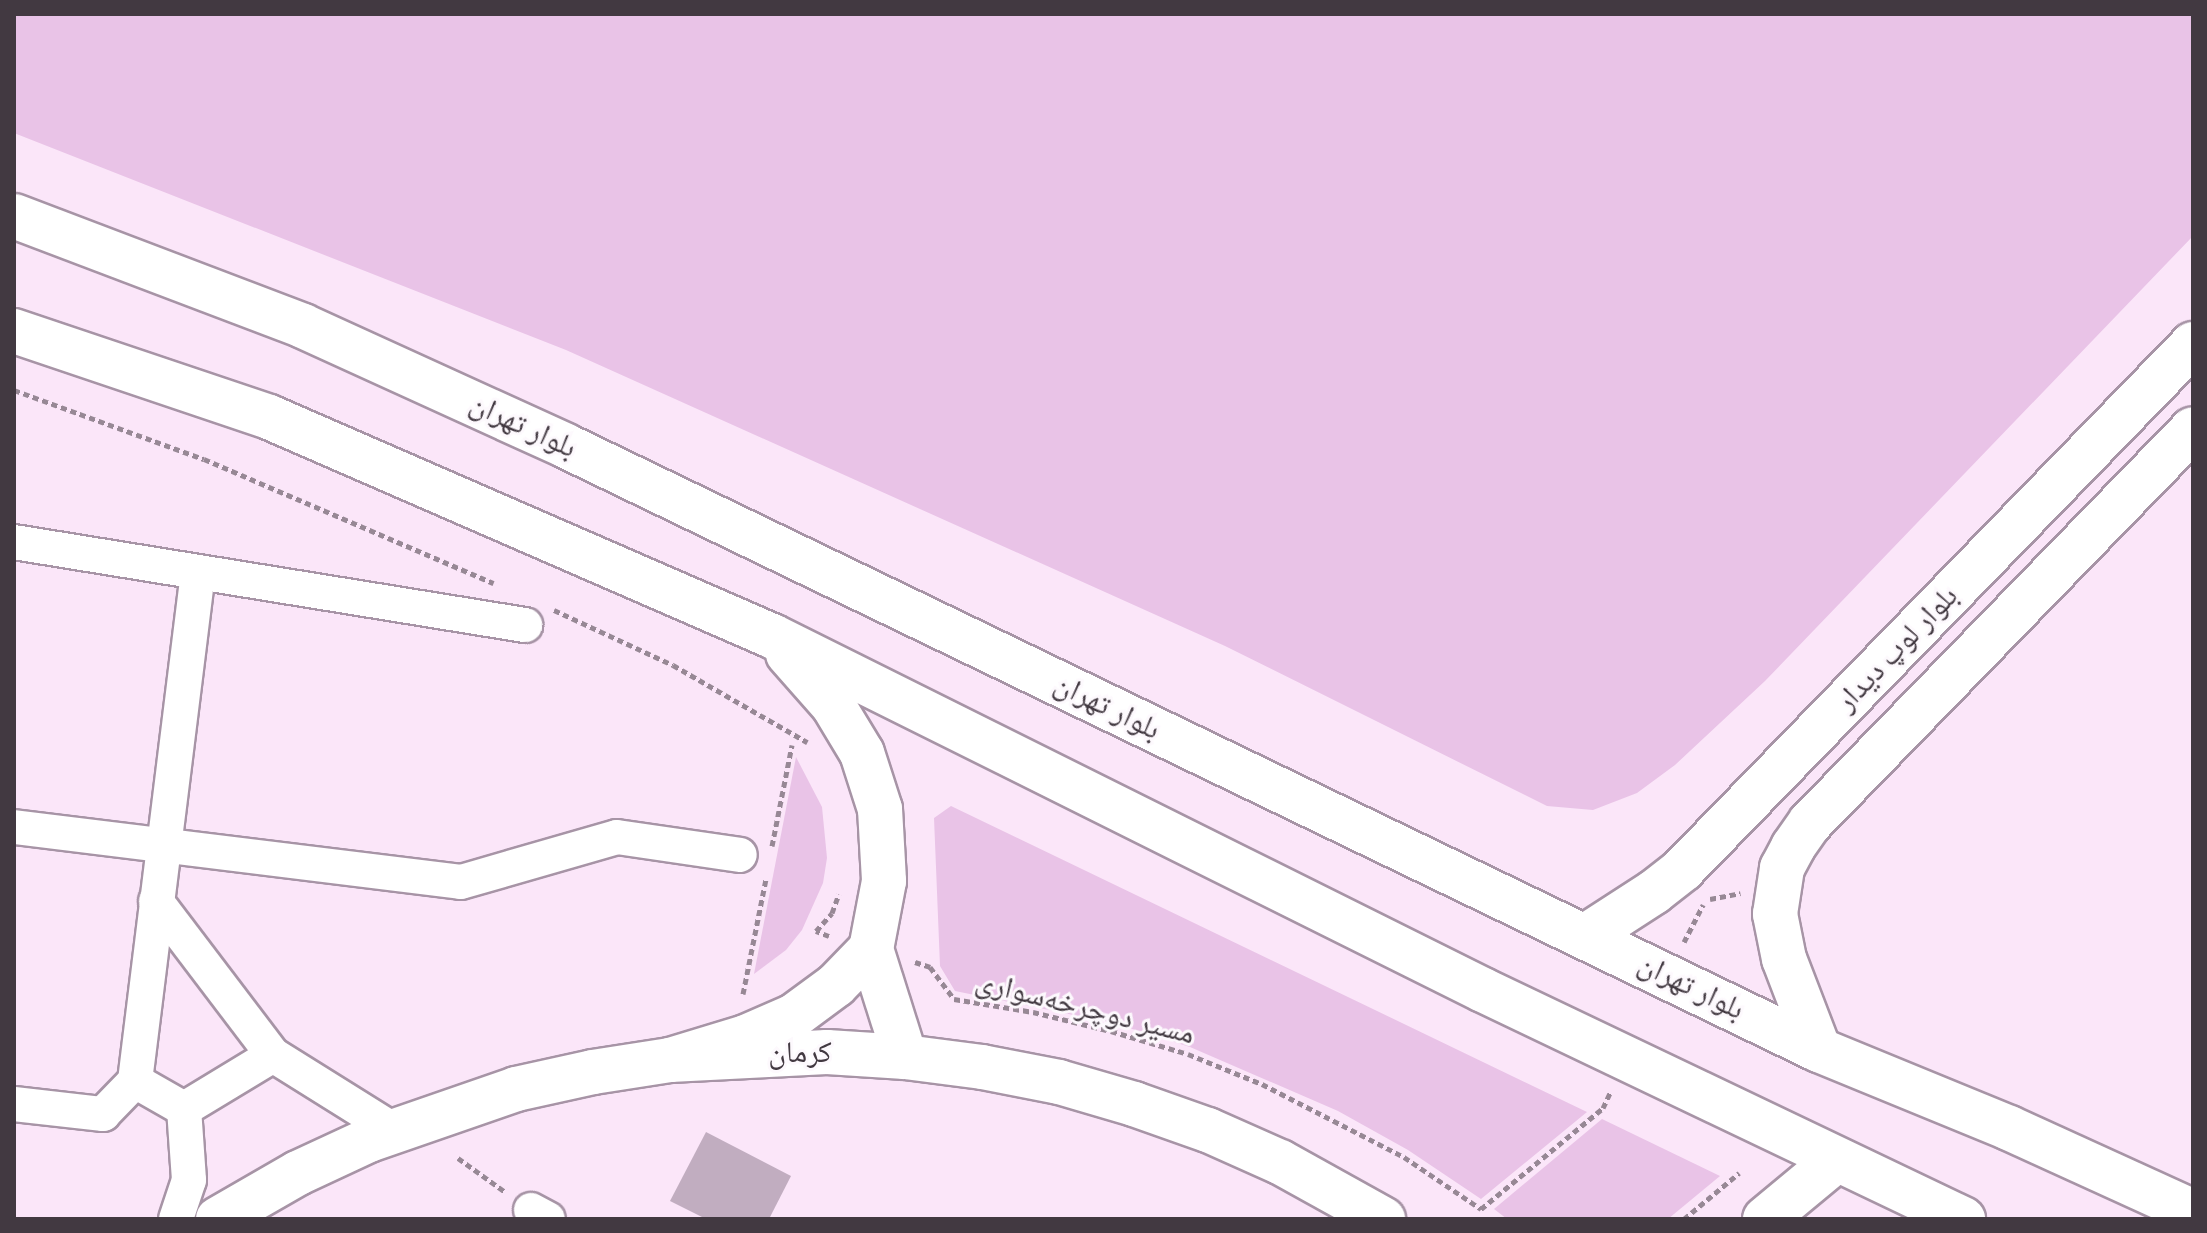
<!DOCTYPE html>
<meta charset="utf-8">
<style>
body{margin:0}
#map{position:relative;width:2207px;height:1233px;overflow:hidden;background:#fbe6f9;font-family:Signika,"Noto Naskh Arabic",sans-serif}
div>[style]{position:absolute}
[style*='--x']{left:calc(var(--x)*1px);top:calc(var(--y)*1px);width:calc(var(--w)*1px);rotate:calc(var(--a)*1deg)}
.green>*{inset:0;background:#e9c3e7}
.building>*{inset:0;background:#c1adc0}
.path>*{height:5px;margin-top:-2.5px;transform-origin:0;background:repeating-linear-gradient(90deg,#978895 0 6px,transparent 0 10px)}
.roads{filter:drop-shadow(2px 0 #a794a6) drop-shadow(-2px 0 #a794a6) drop-shadow(0 2px #a794a6) drop-shadow(0 -2px #a794a6)}
.street>*{height:34px;margin:-17px;padding:0 17px;transform-origin:17px;border-radius:17px;background:#fff}
.secondary>*{height:44px;margin:-22px;padding:0 22px;transform-origin:22px;border-radius:22px;background:#fff}
.primary>*{height:44px;margin:-22px;padding:0 22px;transform-origin:22px;border-radius:22px;background:#fff}
span{translate:-50% -50%;white-space:nowrap;text-align:center;line-height:1.15;-webkit-text-stroke:6px #fdf9fd;paint-order:stroke}
.street-label{font-size:30px;color:#423941}
.frame{position:absolute;inset:0;border:16px solid #423941;pointer-events:none}
</style>
<div id="map">
<div class="green">
<i style="clip-path:polygon(14px 14px,2193px 14px,2193px 236px,1765px 681px,1675px 765px,1637px 793px,1593px 810px,1547px 806px,1225px 646px,566px 350px,14px 133px)"></i>
<i style="clip-path:polygon(796px 757px,822px 807px,827px 858px,823px 883px,802px 930px,786px 950px,754px 974px)"></i>
<i style="clip-path:polygon(951px 806px,1587px 1112px,1481px 1199px,1408px 1150px,1338px 1111px,1190px 1047px,1113px 1023px,955px 991px,940px 966px,934px 818px)"></i>
<i style="clip-path:polygon(1602px 1119px,1720px 1176px,1668px 1219px,1507px 1219px,1494px 1209px)"></i>
</div>
<div class="building">
<i style="clip-path:polygon(706px 1132px,791px 1176px,769px 1219px,706px 1219px,670px 1201px)"></i>
</div>
<div class="path">
<i style="--x:14;--y:390;--w:202;--a:20"></i>
<i style="--x:204;--y:459;--w:315;--a:23.2"></i>
<i style="--x:554;--y:610;--w:131;--a:24.8"></i>
<i style="--x:673;--y:665;--w:155;--a:29.9"></i>
<i style="--x:772;--y:846;--w:103;--a:-78.8"></i>
<i style="--x:1710;--y:899;--w:31;--a:-11"></i>
<i style="--x:829;--y:936;--w:14;--a:-159"></i>
<i style="--x:816;--y:931;--w:24;--a:-48"></i>
<i style="--x:832;--y:913;--w:20;--a:-70"></i>
<i style="--x:1684;--y:942;--w:42;--a:-62.8"></i>
<i style="--x:915;--y:962;--w:16;--a:18"></i>
<i style="--x:930;--y:967;--w:40;--a:53"></i>
<i style="--x:954;--y:999;--w:80;--a:9.3"></i>
<i style="--x:1033;--y:1012;--w:80;--a:13.7"></i>
<i style="--x:1111;--y:1031;--w:80;--a:16.6"></i>
<i style="--x:1188;--y:1054;--w:80;--a:22.1"></i>
<i style="--x:1262;--y:1084;--w:160;--a:27.2"></i>
<i style="--x:1404;--y:1157;--w:93;--a:34"></i>
<i style="--x:1481;--y:1209;--w:158;--a:-39.6"></i>
<i style="--x:1603;--y:1108;--w:19;--a:-65"></i>
<i style="--x:743;--y:994;--w:117;--a:-78.7"></i>
<i style="--x:458;--y:1158;--w:57;--a:35.7"></i>
<i style="--x:1684;--y:1219;--w:72;--a:-39.9"></i>
</div>
<div class="roads">
<div class="street">
<i style="--x:14;--y:542;--w:518;--a:9.23"></i>
<i style="--x:14;--y:827;--w:450;--a:7"></i>
<i style="--x:461;--y:882;--w:162;--a:-16.1"></i>
<i style="--x:617;--y:837;--w:124;--a:8.3"></i>
<i style="--x:156;--y:901;--w:193;--a:52.8"></i>
<i style="--x:273;--y:1055;--w:142;--a:32"></i>
<i style="--x:135;--y:1081;--w:56;--a:29.7"></i>
<i style="--x:14;--y:1104;--w:90;--a:6.4"></i>
<i style="--x:103;--y:1114;--w:46;--a:-45.9"></i>
<i style="--x:135;--y:1081;--w:513;--a:-82.94"></i>
<i style="--x:184;--y:1109;--w:104;--a:-31.2"></i>
<i style="--x:531;--y:1210;--w:19;--a:28"></i>
<i style="--x:176;--y:1219;--w:41;--a:-71.6"></i>
<i style="--x:189;--y:1180;--w:71;--a:-94"></i>
</div>
<div class="secondary">
<i style="--x:1586;--y:936;--w:81;--a:-32.9"></i>
<i style="--x:1654;--y:892;--w:37;--a:-38"></i>
<i style="--x:1683;--y:869;--w:732;--a:-45.83"></i>
<i style="--x:1819;--y:1050;--w:97;--a:-111"></i>
<i style="--x:1784;--y:959;--w:46;--a:-101.3"></i>
<i style="--x:1775;--y:914;--w:47;--a:-81.3"></i>
<i style="--x:1782;--y:868;--w:24;--a:-62"></i>
<i style="--x:1793;--y:847;--w:29;--a:-55"></i>
<i style="--x:1810;--y:823;--w:549;--a:-45.81"></i>
<i style="--x:218;--y:1219;--w:92;--a:-29.9"></i>
<i style="--x:298;--y:1173;--w:78;--a:-24.9"></i>
<i style="--x:369;--y:1140;--w:156;--a:-19.1"></i>
<i style="--x:516;--y:1089;--w:79;--a:-12.4"></i>
<i style="--x:593;--y:1072;--w:78;--a:-8.9"></i>
<i style="--x:670;--y:1060;--w:157;--a:-2.9"></i>
<i style="--x:827;--y:1052;--w:78;--a:3.7"></i>
<i style="--x:905;--y:1057;--w:78;--a:7.4"></i>
<i style="--x:982;--y:1067;--w:78;--a:11"></i>
<i style="--x:1059;--y:1082;--w:78;--a:16.3"></i>
<i style="--x:1134;--y:1104;--w:78;--a:19.4"></i>
<i style="--x:1208;--y:1130;--w:79;--a:24"></i>
<i style="--x:1280;--y:1162;--w:118;--a:29"></i>
</div>
<div class="primary">
<i style="--x:14;--y:216;--w:309;--a:20.8"></i>
<i style="--x:303;--y:326;--w:289;--a:24.5"></i>
<i style="--x:566;--y:446;--w:1391;--a:25.74"></i>
<i style="--x:1819;--y:1050;--w:205;--a:22.3"></i>
<i style="--x:2009;--y:1128;--w:202;--a:24.5"></i>
<i style="--x:14;--y:331;--w:269;--a:18.6"></i>
<i style="--x:269;--y:417;--w:549;--a:23.53"></i>
<i style="--x:772;--y:636;--w:794;--a:26.47"></i>
<i style="--x:1483;--y:990;--w:532;--a:25.51"></i>
<i style="--x:788;--y:654;--w:68;--a:48.6"></i>
<i style="--x:833;--y:705;--w:56;--a:58.9"></i>
<i style="--x:862;--y:753;--w:59;--a:72.2"></i>
<i style="--x:880;--y:809;--w:72;--a:86.8"></i>
<i style="--x:884;--y:881;--w:69;--a:100.8"></i>
<i style="--x:871;--y:949;--w:113;--a:72.5"></i>
<i style="--x:670;--y:1060;--w:79;--a:-16.8"></i>
<i style="--x:746;--y:1037;--w:52;--a:-23.6"></i>
<i style="--x:794;--y:1016;--w:52;--a:-36.4"></i>
<i style="--x:836;--y:985;--w:50;--a:-45.8"></i>
<i style="--x:1765;--y:1219;--w:92;--a:-39.7"></i>
</div>
</div>
<div class="street-label">
<span style="left:523px;top:426px;rotate:25deg">بلوار تهران</span>
<span style="left:1897px;top:649px;rotate:-46deg">بلوار لوپ دیدار</span>
<span style="left:1107px;top:707px;rotate:26deg">بلوار تهران</span>
<span style="left:1691px;top:987px;rotate:26deg">بلوار تهران</span>
<span style="left:1085px;top:1008px;rotate:14deg">مسیر دوچرخه‌سواری</span>
<span style="left:800px;top:1053px">کرمان</span>
</div>
<div class="frame"></div>
</div>
